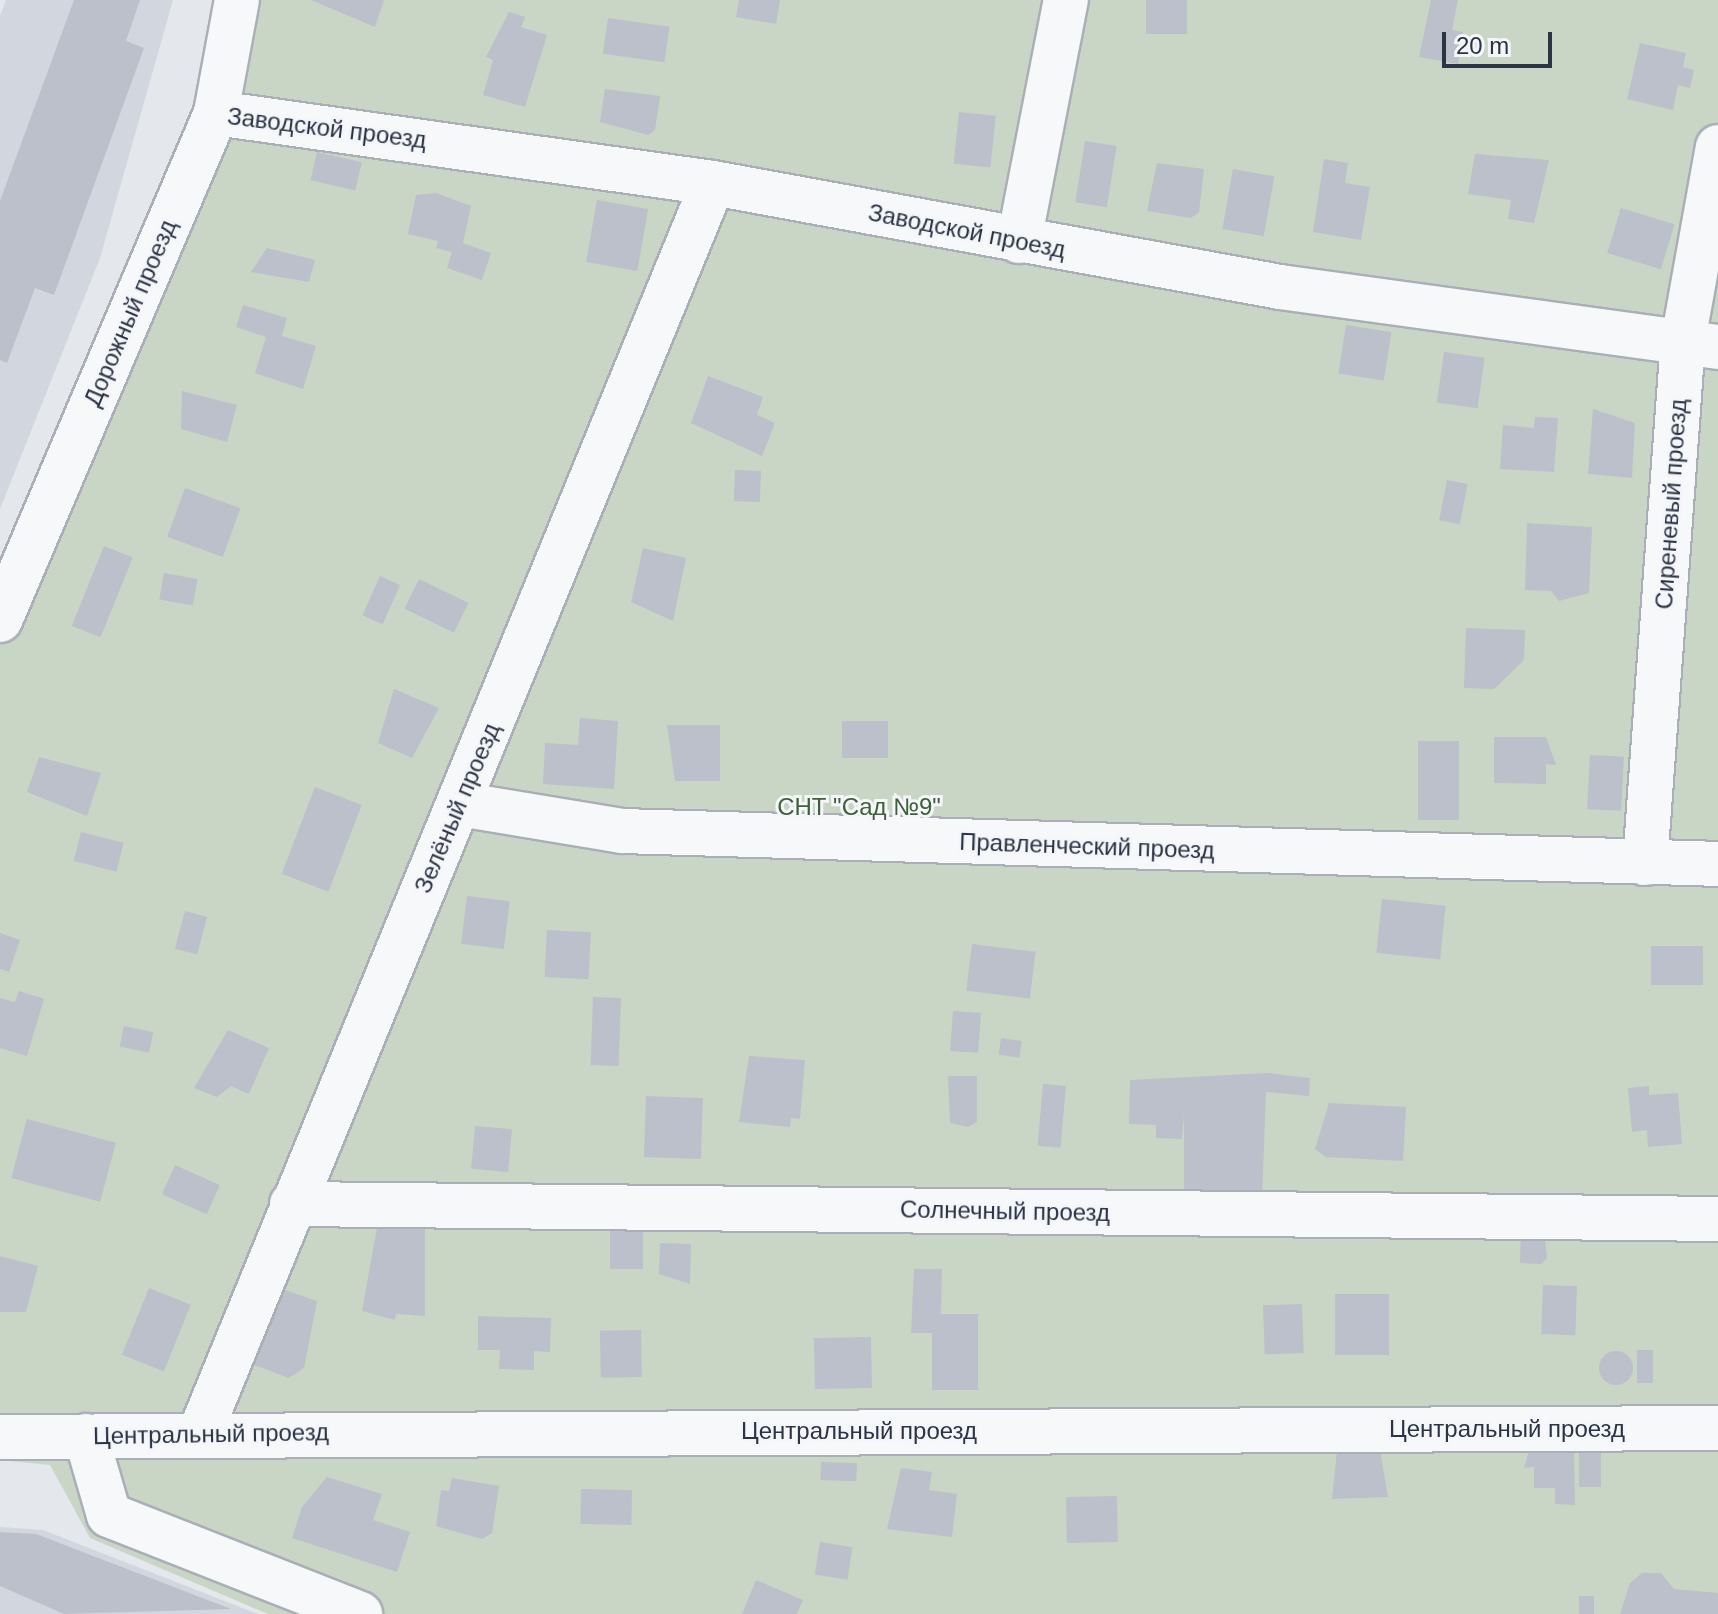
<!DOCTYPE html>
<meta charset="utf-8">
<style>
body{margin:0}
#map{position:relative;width:1718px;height:1614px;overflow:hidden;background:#e4e7ec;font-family:Arial,sans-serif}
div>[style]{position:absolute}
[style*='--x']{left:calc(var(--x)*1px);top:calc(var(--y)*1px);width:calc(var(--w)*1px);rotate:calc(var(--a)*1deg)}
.built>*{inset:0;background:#d2d6de}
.green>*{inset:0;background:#c9d6c5}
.building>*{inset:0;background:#bbc0ca;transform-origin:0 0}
.round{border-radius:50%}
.roads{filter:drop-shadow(2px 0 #a9aeb7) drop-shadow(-2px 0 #a9aeb7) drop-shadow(0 2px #a9aeb7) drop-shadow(0 -2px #a9aeb7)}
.minor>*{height:44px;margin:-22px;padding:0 22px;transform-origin:22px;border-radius:22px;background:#f7f8fa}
span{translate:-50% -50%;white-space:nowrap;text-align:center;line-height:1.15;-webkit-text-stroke:6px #f4f6f9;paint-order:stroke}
.street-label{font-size:24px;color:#2b3445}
.park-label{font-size:24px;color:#3f6138}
.scale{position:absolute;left:1442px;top:32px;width:110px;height:36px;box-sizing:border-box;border:4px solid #2b3445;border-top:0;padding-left:10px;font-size:24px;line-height:28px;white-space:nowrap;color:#2b3445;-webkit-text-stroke:6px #f4f6f9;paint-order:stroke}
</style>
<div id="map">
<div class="built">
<i style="clip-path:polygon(6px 0,173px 0,100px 258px,0 509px,0 16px)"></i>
<i style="clip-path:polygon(0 1527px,43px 1530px,258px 1614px,0 1614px)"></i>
</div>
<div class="green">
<i style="clip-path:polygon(240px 0,1718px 0,1718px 1614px,268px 1614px,90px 1538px,50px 1465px,0 1460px,0 623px)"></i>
</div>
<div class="building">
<i style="clip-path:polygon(74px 0,140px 0,126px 41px,144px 48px,54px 295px,35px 288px,7px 363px,0 360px,0 201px)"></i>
<i style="clip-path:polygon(311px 0,384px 0,375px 27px)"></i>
<i style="clip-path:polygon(739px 0,780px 0,776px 24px,736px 17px)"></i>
<i style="left:1146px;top:0;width:41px;height:34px"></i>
<i style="clip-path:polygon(1431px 0,1458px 0,1452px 30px,1463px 32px,1458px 64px,1419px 57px)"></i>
<i style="clip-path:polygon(509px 12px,525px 17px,521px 27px,547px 35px,525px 107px,483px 95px,493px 60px,486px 57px)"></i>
<i style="left:608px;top:18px;width:62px;height:36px;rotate:8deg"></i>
<i style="clip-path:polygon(1640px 43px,1686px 53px,1683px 67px,1694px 70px,1690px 88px,1678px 85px,1673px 110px,1627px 99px)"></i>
<i style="clip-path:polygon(605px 89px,660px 96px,655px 130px,648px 135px,600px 122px)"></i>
<i style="left:959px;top:112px;width:37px;height:52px;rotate:6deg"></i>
<i style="left:1085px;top:141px;width:32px;height:62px;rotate:9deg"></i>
<i style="left:317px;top:152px;width:46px;height:29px;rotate:13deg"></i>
<i style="clip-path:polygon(1475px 154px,1549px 160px,1534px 223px,1508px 219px,1511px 200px,1468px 194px)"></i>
<i style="clip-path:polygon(1324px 159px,1348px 163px,1345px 183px,1370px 187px,1361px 240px,1313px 232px)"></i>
<i style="clip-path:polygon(1157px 163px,1204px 169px,1199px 212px,1191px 218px,1147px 211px)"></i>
<i style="left:1233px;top:169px;width:42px;height:61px;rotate:10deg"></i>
<i style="clip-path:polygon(436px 193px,471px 206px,463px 243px,491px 253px,482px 280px,447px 268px,452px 252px,436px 248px,438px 241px,408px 234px,416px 195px)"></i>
<i style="left:597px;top:200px;width:52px;height:63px;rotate:10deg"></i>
<i style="left:1621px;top:208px;width:56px;height:47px;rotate:17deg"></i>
<i style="clip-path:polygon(267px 248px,315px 260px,309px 282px,251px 272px)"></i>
<i style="clip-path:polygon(243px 305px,287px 318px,282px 336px,316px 346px,303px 389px,255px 373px,266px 337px,236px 327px)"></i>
<i style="left:1346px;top:325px;width:46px;height:49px;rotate:9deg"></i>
<i style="left:1444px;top:352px;width:41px;height:51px;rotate:8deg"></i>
<i style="clip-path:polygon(708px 376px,763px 397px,757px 415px,775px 423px,762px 456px,691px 423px)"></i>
<i style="clip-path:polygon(182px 391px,237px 405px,227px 442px,181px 429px)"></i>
<i style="clip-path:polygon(1593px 409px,1635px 423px,1632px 478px,1588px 474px)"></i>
<i style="clip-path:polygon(1535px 417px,1558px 418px,1554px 472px,1500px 469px,1503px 425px,1534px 428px)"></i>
<i style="left:735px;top:470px;width:26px;height:31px;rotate:2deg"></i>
<i style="left:1447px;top:480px;width:21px;height:41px;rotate:11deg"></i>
<i style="left:185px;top:488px;width:59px;height:52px;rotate:20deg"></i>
<i style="clip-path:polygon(1527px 523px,1592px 527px,1589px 593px,1559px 601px,1551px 591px,1525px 590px)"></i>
<i style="left:104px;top:546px;width:31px;height:86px;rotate:22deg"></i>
<i style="clip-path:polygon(643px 548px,686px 558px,673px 621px,631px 602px)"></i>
<i style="left:164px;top:573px;width:34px;height:27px;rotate:10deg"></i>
<i style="left:380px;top:576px;width:22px;height:43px;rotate:24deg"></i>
<i style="left:419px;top:579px;width:55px;height:33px;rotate:26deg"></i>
<i style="clip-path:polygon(1466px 628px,1525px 630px,1524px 660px,1494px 689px,1464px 688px)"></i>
<i style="clip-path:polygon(394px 689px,439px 708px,412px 758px,378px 743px)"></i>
<i style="clip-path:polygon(580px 718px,618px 721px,614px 789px,543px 784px,545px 743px,578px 745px)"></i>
<i style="left:842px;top:721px;width:46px;height:37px"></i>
<i style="clip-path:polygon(667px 725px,720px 725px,720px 781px,675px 781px)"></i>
<i style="clip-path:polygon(1494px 737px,1546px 737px,1556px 765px,1546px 764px,1546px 784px,1494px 783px)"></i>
<i style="left:1418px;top:741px;width:41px;height:79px"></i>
<i style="left:1590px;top:755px;width:34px;height:54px;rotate:3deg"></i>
<i style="clip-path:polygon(39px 757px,101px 773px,87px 816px,27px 792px)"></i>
<i style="left:315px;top:787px;width:50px;height:93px;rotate:21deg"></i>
<i style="left:81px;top:832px;width:44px;height:30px;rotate:14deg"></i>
<i style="left:467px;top:896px;width:43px;height:48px;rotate:7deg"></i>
<i style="left:1382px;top:899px;width:64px;height:54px;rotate:6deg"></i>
<i style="left:185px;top:911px;width:23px;height:39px;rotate:15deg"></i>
<i style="left:547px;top:930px;width:44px;height:47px;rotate:3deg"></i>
<i style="clip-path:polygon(0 933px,20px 940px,9px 972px,0 969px)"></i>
<i style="left:972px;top:944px;width:64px;height:47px;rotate:7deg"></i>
<i style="left:1703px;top:946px;width:39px;height:52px;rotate:90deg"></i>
<i style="clip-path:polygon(19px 991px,44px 999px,27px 1056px,0 1048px,0 998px,15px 1002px)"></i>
<i style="left:593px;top:997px;width:28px;height:68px;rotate:2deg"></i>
<i style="left:953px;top:1011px;width:28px;height:40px;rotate:4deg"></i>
<i style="left:124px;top:1026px;width:30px;height:21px;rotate:12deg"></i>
<i style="clip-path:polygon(228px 1030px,269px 1048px,249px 1094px,231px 1086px,217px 1097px,194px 1088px)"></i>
<i style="left:1001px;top:1038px;width:21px;height:17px;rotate:8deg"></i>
<i style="clip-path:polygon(749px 1056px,805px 1060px,800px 1119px,791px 1118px,790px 1127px,739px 1122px)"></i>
<i style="clip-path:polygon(1267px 1073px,1310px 1078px,1309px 1096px,1266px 1092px,1262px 1200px,1184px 1201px,1184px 1115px,1182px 1139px,1156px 1138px,1156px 1125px,1129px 1124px,1130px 1080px)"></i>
<i style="clip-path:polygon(948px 1076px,977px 1076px,977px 1122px,968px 1127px,950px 1123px)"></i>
<i style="left:1043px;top:1084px;width:23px;height:62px;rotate:5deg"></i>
<i style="clip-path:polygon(1649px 1086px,1649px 1095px,1678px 1093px,1682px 1144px,1648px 1147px,1647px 1130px,1632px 1132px,1628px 1088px)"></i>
<i style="left:646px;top:1096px;width:57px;height:61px;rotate:2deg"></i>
<i style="clip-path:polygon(1329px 1103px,1406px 1107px,1403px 1161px,1326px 1157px,1315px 1149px)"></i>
<i style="left:27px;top:1119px;width:92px;height:61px;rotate:15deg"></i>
<i style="left:475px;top:1126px;width:37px;height:43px;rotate:5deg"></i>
<i style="left:175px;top:1165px;width:49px;height:32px;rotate:24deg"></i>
<i style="clip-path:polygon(378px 1222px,425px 1226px,425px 1316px,396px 1314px,395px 1320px,362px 1311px)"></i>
<i style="clip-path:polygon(1521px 1223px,1543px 1223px,1547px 1258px,1541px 1264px,1520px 1263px)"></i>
<i style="left:610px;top:1231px;width:33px;height:38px"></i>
<i style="clip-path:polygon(660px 1243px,691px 1244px,690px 1284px,659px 1274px)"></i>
<i style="clip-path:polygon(0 1256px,38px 1266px,26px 1312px,0 1312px)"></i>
<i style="clip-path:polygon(914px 1269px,942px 1269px,941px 1314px,978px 1314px,978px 1390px,932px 1390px,932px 1333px,911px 1333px)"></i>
<i style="left:1543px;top:1285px;width:34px;height:49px;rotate:2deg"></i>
<i style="left:149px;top:1288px;width:45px;height:72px;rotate:22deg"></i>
<i style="clip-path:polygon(282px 1289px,317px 1301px,304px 1368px,289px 1378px,254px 1365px)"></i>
<i style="left:1335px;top:1294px;width:54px;height:61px"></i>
<i style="left:1302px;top:1304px;width:49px;height:39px;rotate:88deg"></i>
<i style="clip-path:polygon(478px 1316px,551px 1318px,550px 1352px,534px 1351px,534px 1370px,499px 1369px,500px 1350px,478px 1350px)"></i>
<i style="left:641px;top:1330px;width:47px;height:41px;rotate:89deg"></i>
<i style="left:871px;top:1337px;width:51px;height:57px;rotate:89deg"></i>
<i style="left:1653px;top:1350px;width:33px;height:16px;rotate:90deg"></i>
<i class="round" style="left:1599px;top:1351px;width:34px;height:34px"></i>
<i style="left:1579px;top:1444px;width:22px;height:43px"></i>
<i style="clip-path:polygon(1530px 1447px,1574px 1447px,1575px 1505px,1555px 1504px,1555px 1488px,1534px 1488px,1534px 1467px,1524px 1468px)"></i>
<i style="clip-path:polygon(1380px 1450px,1388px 1497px,1332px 1499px,1337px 1451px)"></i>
<i style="left:821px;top:1462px;width:36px;height:18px;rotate:2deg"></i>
<i style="clip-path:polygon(901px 1468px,932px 1472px,929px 1490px,957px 1494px,952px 1537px,887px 1529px)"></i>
<i style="clip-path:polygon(327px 1477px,382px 1494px,373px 1520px,410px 1532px,397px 1572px,292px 1538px,302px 1507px)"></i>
<i style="clip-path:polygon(452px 1478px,499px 1486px,492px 1533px,482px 1539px,436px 1526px,441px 1490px,449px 1491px)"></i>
<i style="left:581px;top:1489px;width:51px;height:35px;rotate:1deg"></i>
<i style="left:1117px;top:1496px;width:46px;height:51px;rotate:89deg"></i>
<i style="clip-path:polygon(0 1532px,36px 1534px,231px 1609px,64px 1614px,0 1586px)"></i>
<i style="left:820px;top:1542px;width:33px;height:33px;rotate:9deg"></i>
<i style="clip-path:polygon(1642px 1573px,1661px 1573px,1674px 1589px,1718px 1593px,1718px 1614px,1620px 1614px,1630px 1583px)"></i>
<i style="clip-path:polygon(756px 1580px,803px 1600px,797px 1614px,742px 1614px)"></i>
<i style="left:1594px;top:1596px;width:18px;height:15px;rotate:90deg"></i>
</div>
<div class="roads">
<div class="minor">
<i style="--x:216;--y:113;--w:502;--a:8.02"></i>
<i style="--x:713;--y:183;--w:576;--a:10.39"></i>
<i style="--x:1280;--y:287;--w:442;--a:7.8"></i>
<i style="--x:1019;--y:241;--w:246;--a:-79"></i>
<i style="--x:0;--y:620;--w:551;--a:-66.92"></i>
<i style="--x:216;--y:113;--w:115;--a:-79.5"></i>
<i style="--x:459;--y:804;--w:165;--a:9.4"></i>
<i style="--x:622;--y:831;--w:1096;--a:1.72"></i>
<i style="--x:1645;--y:863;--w:523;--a:-85.84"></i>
<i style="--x:1683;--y:341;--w:197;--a:-79.8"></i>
<i style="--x:292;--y:1204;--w:1426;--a:0.6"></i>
<i style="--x:200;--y:1433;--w:1351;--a:-67.69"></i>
<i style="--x:86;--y:1436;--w:82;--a:73.8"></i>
<i style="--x:109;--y:1515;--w:270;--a:21.5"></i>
<i style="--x:0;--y:1437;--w:1718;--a:-0.3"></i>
</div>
</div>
<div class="street-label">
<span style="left:327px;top:128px;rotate:7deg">Заводской проезд</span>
<span style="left:967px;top:231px;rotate:11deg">Заводской проезд</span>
<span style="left:130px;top:313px;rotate:-67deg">Дорожный проезд</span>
<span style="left:1671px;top:504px;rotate:-86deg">Сиреневый проезд</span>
<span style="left:457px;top:808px;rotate:-67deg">Зелёный проезд</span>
<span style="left:1087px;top:846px;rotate:2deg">Правленческий проезд</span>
<span style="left:1005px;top:1211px;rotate:1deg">Солнечный проезд</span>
<span style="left:1507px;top:1429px">Центральный проезд</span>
<span style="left:859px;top:1431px">Центральный проезд</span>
<span style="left:211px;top:1434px;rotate:-1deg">Центральный проезд</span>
</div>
<div class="park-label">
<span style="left:859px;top:807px">СНТ "Сад №9"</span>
</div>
<div class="scale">20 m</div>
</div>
